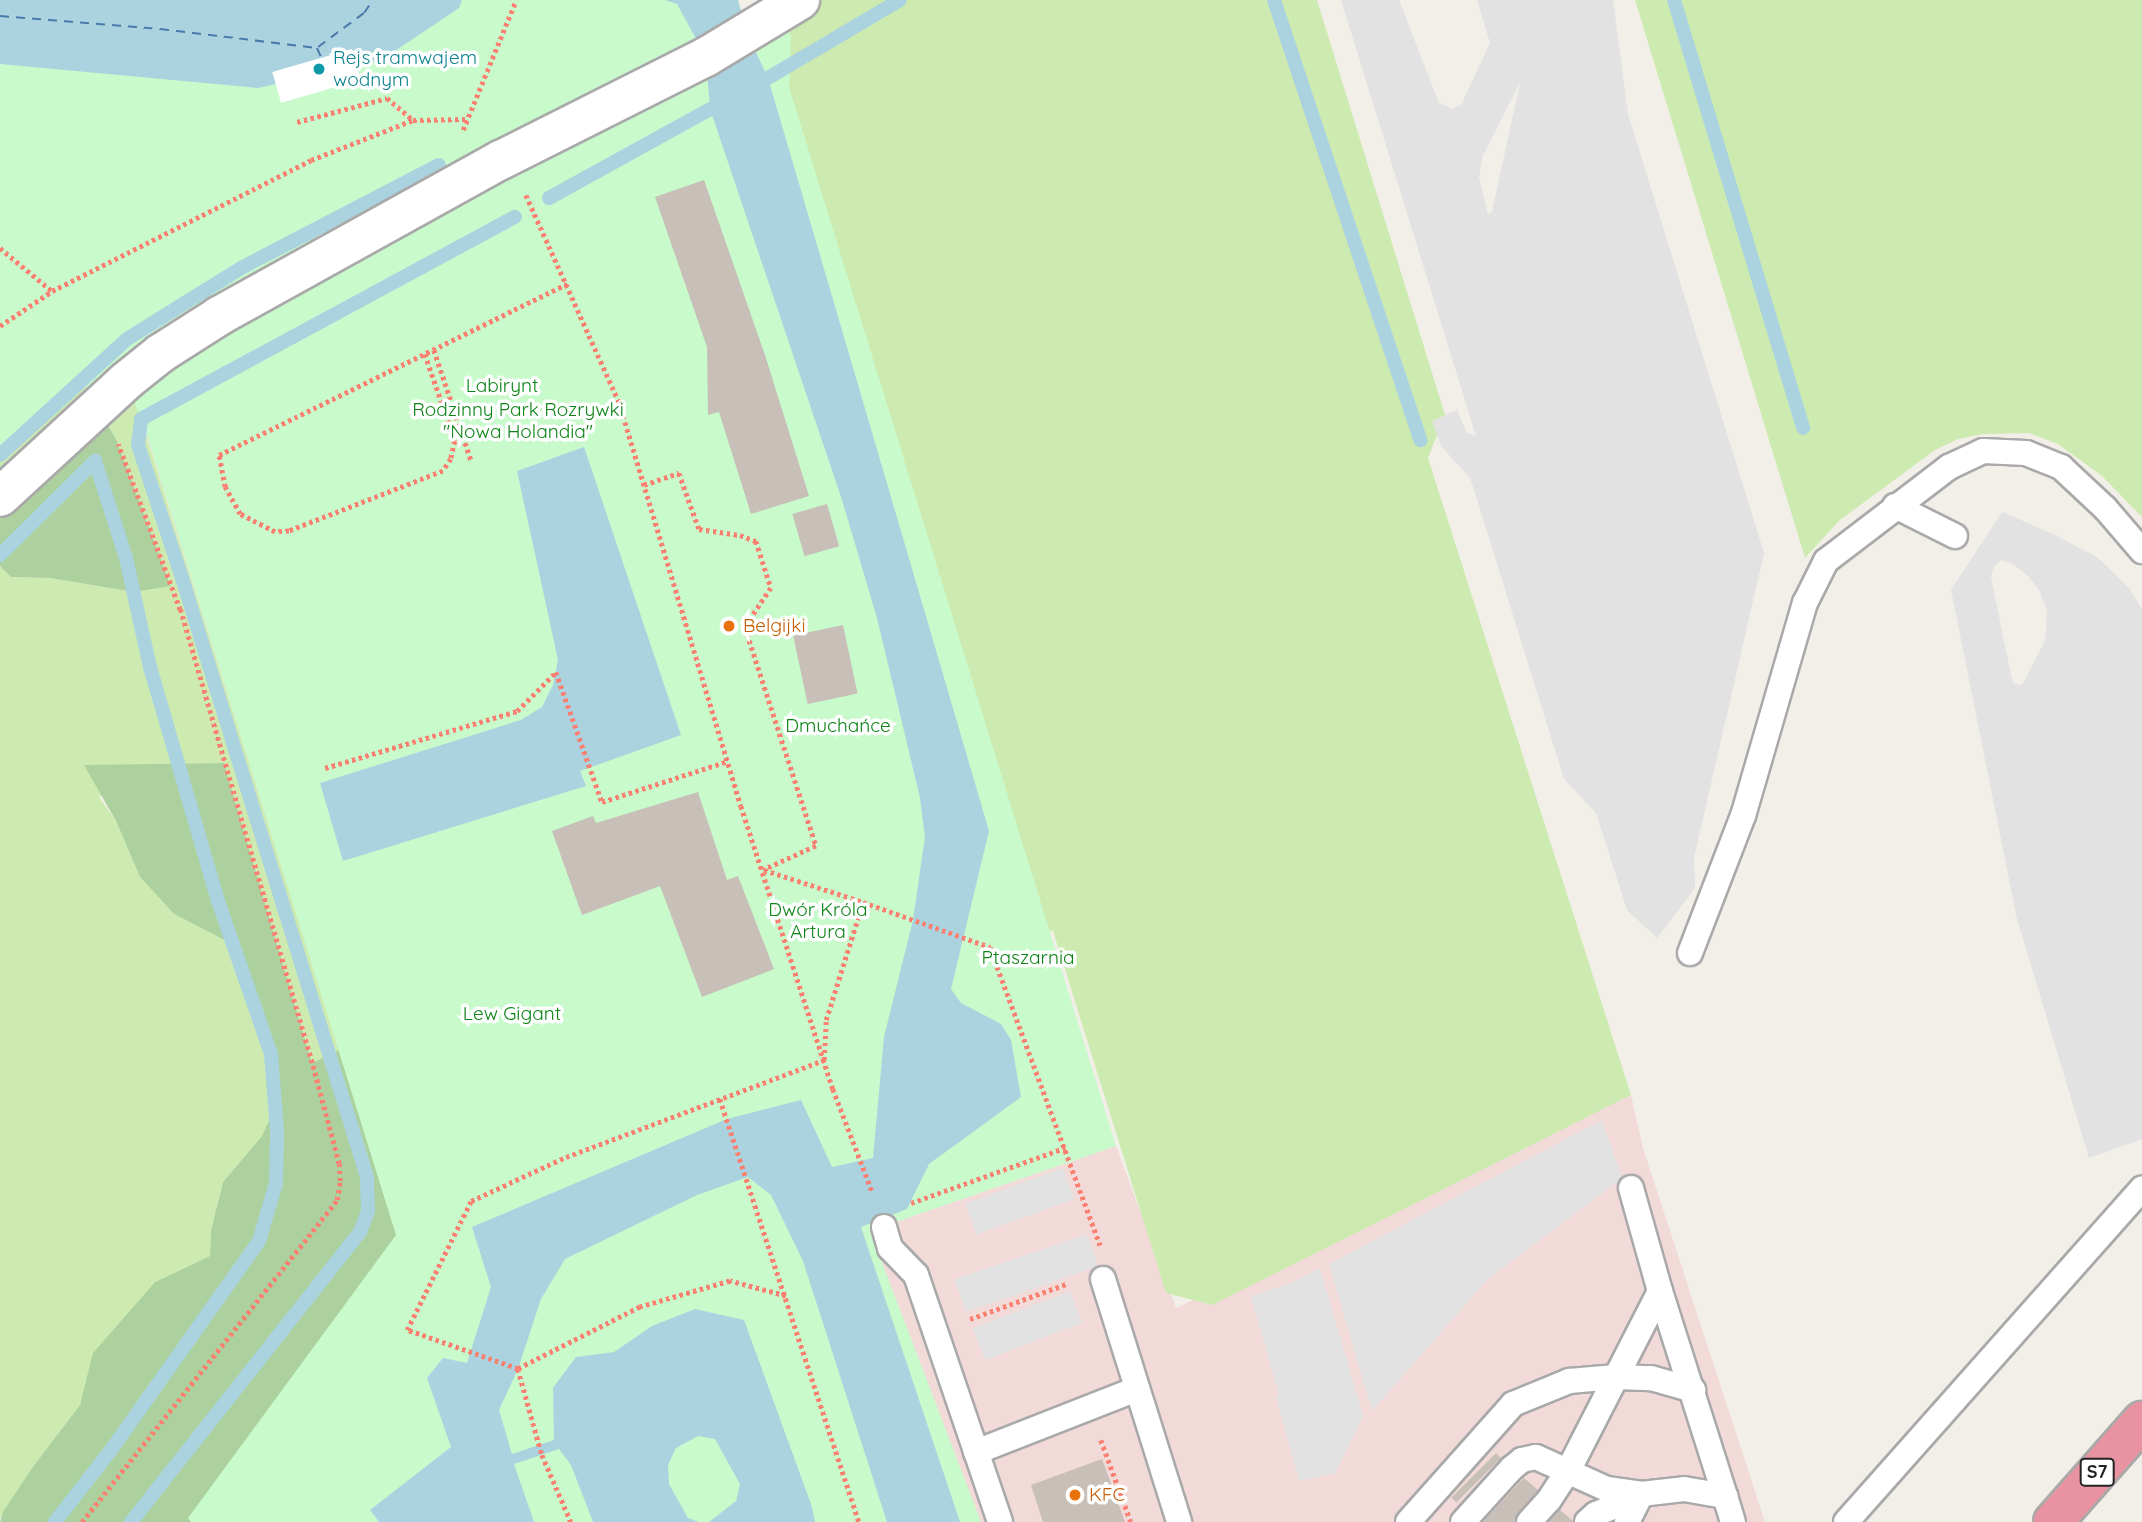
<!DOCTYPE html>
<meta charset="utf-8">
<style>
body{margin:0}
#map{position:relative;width:2142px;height:1522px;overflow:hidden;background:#f2efe9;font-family:Quicksand,sans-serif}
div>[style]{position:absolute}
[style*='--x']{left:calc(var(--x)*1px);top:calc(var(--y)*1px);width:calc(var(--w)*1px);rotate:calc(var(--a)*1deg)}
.commercial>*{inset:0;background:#f2dad9}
.grass>*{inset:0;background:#cdebb0}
.forest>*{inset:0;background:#add19e}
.park>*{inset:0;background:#c8facc}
.parking>*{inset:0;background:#e2e2e2;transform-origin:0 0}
.water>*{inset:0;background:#aad3df}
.pier>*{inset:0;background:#fff;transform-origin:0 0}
.stream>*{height:14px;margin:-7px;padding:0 7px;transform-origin:7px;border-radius:7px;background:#aad3df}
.ferry>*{height:2px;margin-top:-1px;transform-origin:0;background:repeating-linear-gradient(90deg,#4a7aab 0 9px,transparent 0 16px)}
.building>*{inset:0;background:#c7bfb8;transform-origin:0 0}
.path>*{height:4.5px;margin-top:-2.25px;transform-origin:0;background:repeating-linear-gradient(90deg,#fa8072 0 3.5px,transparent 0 7px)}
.roads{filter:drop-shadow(2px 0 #a9a9a9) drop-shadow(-2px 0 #a9a9a9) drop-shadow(0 2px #a9a9a9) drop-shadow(0 -2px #a9a9a9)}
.service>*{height:24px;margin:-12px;padding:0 12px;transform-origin:12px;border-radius:12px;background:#fff}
.minor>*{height:38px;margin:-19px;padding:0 19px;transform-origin:19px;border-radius:19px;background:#fff}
.motorway>*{height:38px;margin:-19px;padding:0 19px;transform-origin:19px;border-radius:19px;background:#e892a2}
.dots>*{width:19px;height:19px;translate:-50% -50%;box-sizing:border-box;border:4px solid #fff;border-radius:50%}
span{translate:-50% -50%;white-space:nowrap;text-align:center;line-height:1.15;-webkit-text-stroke:7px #fff;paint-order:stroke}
.shield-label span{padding:2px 5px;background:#fff;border:2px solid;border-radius:5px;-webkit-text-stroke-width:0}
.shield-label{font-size:18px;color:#222;font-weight:700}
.culture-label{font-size:19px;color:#0d838f}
.left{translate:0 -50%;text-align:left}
.park-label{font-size:19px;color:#0c8416}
.food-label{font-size:19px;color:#c56008}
</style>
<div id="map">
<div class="commercial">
<i style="clip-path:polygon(1631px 1095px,1643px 1148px,1765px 1522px,975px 1522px,870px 1231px,1116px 1146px,1176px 1308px)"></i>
</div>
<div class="grass">
<i style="clip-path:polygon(800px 0,1317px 0,1445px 415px,1428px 458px,1631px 1095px,1212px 1305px,1166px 1293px,1053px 931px,964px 937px,768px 78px)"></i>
<i style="clip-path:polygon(1635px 0,2142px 0,2142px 517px,2102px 476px,2058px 444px,2029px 433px,1983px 434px,1958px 439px,1935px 450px,1840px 520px,1805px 558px)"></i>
<i style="clip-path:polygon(81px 381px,126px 381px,141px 419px,339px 1050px,312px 1063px,224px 763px,179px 764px,99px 797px,116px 821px,140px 877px,174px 914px,234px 945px,271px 1054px,275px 1107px,262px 1136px,223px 1182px,211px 1230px,210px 1256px,155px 1282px,94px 1353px,80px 1405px,32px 1468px,0 1519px,0 566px,11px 577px,50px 578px,134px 592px,171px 585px,117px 441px,98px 409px,0 497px,0 455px)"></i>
</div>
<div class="forest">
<i style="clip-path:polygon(87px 248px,449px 1148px,379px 1522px,0 1522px,3px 1512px,32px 1468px,80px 1405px,93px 1353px,155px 1282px,210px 1256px,211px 1230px,223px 1182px,262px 1136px,275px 1107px,271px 1054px,234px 945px,174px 914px,140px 877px,116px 821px,84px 765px,224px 763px,312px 1063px,339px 1050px,148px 438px,126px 382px,98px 408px,117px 441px,171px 586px,134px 592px,50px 578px,11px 577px,0 566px,0 497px,97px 408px,81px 381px,0 455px)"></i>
</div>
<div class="park">
<i style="clip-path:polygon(0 0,738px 0,747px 32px,782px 10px,791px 36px,789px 87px,1116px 1146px,870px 1231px,981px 1522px,191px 1522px,188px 1518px,396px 1235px,148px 438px,126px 382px,98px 408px,81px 381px,0 455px)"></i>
</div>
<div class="parking">
<i style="clip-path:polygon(evenodd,1341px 0,1399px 0,1439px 103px,1452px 109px,1461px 105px,1490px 43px,1477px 0,1613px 0,1628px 114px,1764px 553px,1694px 858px,1695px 888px,1657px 938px,1627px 910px,1596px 813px,1564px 779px,1474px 490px,1470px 478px,1441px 446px,1432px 421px,1457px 410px,1467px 433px,1476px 436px,1341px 0,1520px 83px,1492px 212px,1488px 214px,1479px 177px,1483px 155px,1520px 83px)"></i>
<i style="clip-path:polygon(evenodd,2002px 512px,2053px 534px,2097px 557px,2129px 588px,2142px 609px,2142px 1139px,2089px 1158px,2017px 919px,1951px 590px,2002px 512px,2002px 560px,2013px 564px,2029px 577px,2040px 592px,2047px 610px,2045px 641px,2022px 685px,2014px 684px,2012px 680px,1991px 577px,1994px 566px,2002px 560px)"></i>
<i style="clip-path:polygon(1602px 1120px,1622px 1178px,1487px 1280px,1372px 1411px,1329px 1264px)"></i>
<i style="left:1063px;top:1168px;width:33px;height:104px;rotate:70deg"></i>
<i style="left:1087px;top:1234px;width:34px;height:140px;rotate:71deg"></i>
<i style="clip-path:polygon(1320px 1268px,1363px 1416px,1335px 1473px,1299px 1481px,1276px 1396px,1279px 1394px,1251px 1296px,1289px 1284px)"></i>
<i style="left:1070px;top:1291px;width:34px;height:104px;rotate:69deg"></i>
</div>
<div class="water">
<i style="clip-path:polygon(0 0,462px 0,459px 8px,380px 61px,258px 88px,0 64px)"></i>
<i style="clip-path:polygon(665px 0,738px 0,747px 33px,768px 78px,989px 831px,951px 989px,961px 1003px,1001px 1024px,1011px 1040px,1021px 1097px,929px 1164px,907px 1209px,861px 1227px,960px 1522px,887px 1522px,803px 1261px,771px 1195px,748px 1177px,697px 1195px,565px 1259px,541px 1299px,518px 1369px,499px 1410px,512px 1454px,554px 1440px,553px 1388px,576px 1357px,614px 1352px,652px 1326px,695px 1309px,744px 1320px,812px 1507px,815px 1522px,709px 1522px,736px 1501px,740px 1484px,715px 1439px,698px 1436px,676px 1448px,668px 1465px,669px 1484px,688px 1518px,699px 1522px,593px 1522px,571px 1465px,559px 1449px,514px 1464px,534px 1522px,379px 1522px,370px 1510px,451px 1447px,427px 1378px,443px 1358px,467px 1363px,491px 1287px,472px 1227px,727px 1119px,801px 1100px,832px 1167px,873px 1158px,884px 1037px,913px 920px,925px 837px,920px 798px,877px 618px,842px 500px,710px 109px,706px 57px,677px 4px)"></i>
<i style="clip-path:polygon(584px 447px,681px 735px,580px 771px,586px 786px,343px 861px,320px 783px,521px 720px,542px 707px,553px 685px,558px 660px,517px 471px)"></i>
</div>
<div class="pier">
<i style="left:352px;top:49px;width:32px;height:83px;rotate:74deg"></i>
</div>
<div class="stream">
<i style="--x:1274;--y:0;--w:464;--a:71.6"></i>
<i style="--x:1674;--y:0;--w:447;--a:73.2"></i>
<i style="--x:768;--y:78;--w:153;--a:-30.6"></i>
<i style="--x:549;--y:198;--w:184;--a:-28.9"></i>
<i style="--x:0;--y:455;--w:172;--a:-42.4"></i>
<i style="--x:127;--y:339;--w:134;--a:-31.9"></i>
<i style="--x:241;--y:268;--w:223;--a:-27.5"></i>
<i style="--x:0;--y:555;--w:134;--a:-44.7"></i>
<i style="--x:95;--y:461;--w:102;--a:72.3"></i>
<i style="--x:126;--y:558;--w:112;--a:77.6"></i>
<i style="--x:150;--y:667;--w:244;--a:73.8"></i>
<i style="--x:218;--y:901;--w:162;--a:70.9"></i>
<i style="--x:271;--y:1054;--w:77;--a:85.5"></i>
<i style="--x:277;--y:1131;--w:52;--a:91.1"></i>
<i style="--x:276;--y:1183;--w:60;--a:106.3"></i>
<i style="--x:259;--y:1241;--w:256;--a:125.3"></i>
<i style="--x:111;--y:1450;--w:91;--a:127.9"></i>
<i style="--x:131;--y:1522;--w:370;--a:-51.7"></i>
<i style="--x:360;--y:1232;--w:22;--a:-69"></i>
<i style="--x:368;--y:1211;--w:34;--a:-92"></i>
<i style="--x:367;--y:1177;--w:627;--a:-107.16"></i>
<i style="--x:182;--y:578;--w:140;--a:-108.3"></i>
<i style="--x:138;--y:445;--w:26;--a:-83"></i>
<i style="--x:141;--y:419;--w:425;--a:-28.4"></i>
</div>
<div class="ferry">
<i style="--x:0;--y:16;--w:161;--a:4.6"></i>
<i style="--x:160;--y:29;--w:158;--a:6.9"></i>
<i style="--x:317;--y:48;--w:10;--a:66"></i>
<i style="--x:318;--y:47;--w:57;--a:-36.5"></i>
<i style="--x:364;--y:13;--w:16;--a:-55"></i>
</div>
<div class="building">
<i style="clip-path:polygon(704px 180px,765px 355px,809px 496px,751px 514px,719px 412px,708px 415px,707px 347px,655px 197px)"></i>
<i style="left:827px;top:504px;width:44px;height:36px;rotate:74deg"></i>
<i style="left:843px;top:625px;width:70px;height:51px;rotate:78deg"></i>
<i style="clip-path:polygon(698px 792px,727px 880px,738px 876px,774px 969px,702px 997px,660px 886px,582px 915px,552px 831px,593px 816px,596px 823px)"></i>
<i style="left:1496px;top:1453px;width:7px;height:63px;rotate:45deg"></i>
<i style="clip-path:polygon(1102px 1459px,1125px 1522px,1043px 1522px,1031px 1485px)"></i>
<i style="clip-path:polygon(1524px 1478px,1538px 1490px,1518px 1512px,1515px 1522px,1483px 1522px)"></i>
<i style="clip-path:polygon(1560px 1510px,1573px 1521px,1573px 1522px,1549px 1522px)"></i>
</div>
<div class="path">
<i style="--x:297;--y:122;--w:93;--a:-14.9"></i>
<i style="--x:387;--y:98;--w:34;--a:40"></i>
<i style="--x:463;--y:130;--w:140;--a:-67.8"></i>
<i style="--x:526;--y:195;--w:227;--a:65.8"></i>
<i style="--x:619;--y:402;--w:422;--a:73.2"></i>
<i style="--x:741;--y:806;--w:298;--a:72"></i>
<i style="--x:833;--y:1089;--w:112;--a:69.1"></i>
<i style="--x:0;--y:248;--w:67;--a:39.6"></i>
<i style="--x:0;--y:326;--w:63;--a:-33.9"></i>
<i style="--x:52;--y:291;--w:290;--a:-26.8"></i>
<i style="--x:311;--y:160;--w:110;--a:-21.4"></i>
<i style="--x:413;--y:120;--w:54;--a:-1.1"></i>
<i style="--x:434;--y:350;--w:119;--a:71.4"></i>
<i style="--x:425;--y:354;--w:92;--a:71"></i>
<i style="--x:455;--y:441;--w:18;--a:103"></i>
<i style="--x:451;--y:459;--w:14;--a:124"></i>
<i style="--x:443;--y:471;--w:165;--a:158.7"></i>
<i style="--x:289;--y:531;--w:14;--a:176"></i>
<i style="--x:275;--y:532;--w:39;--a:-153"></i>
<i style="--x:240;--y:514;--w:31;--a:-119"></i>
<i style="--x:225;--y:487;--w:33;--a:-101"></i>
<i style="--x:219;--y:455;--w:388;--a:-26.2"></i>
<i style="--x:644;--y:485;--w:37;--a:-19"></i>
<i style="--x:679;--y:473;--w:59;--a:70.3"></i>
<i style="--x:699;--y:529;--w:41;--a:8.3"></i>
<i style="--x:740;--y:535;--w:17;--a:21"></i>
<i style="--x:756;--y:541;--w:49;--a:72.3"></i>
<i style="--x:771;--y:588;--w:47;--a:123.7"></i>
<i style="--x:745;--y:627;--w:230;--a:72"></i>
<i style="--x:816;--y:846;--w:58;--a:155.6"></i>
<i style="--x:325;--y:768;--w:200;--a:-16.5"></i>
<i style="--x:517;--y:711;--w:55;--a:-45"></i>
<i style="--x:556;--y:672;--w:138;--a:70.5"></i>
<i style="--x:602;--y:802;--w:133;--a:-18"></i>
<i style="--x:764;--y:870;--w:104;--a:17.9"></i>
<i style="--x:720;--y:1099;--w:445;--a:71.8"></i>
<i style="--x:911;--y:1203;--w:164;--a:-19.7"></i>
<i style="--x:786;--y:1296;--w:58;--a:-165"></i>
<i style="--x:730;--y:1281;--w:94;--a:163.9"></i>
<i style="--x:640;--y:1307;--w:137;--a:153.1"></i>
<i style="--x:518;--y:1369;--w:118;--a:-160.6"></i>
<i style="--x:407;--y:1330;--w:144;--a:-63.6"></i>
<i style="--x:471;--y:1201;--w:105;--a:-24.9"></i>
<i style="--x:566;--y:1157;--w:276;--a:-20.6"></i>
<i style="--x:824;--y:1060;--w:40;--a:-87.1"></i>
<i style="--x:826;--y:1020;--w:124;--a:-72.6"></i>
<i style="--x:863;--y:902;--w:135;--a:19.5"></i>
<i style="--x:990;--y:947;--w:318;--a:69.7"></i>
<i style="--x:970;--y:1319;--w:102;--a:-20"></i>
<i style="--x:518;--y:1369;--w:89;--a:74.4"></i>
<i style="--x:542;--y:1455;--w:73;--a:66.6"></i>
<i style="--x:1101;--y:1440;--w:87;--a:69.9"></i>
<i style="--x:82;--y:1522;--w:411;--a:-51.6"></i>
<i style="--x:337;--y:1200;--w:19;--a:-81"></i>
<i style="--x:340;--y:1181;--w:17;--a:-93"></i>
<i style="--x:339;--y:1164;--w:105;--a:-105"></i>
<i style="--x:312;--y:1063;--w:472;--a:-106.2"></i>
<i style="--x:180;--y:610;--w:177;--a:-110.5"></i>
</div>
<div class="roads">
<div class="service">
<i style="--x:1895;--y:506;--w:67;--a:26.6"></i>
<i style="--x:1690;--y:953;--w:147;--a:-68.9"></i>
<i style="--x:1743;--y:816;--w:222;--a:-73.8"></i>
<i style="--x:1805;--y:603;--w:47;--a:-63.4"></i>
<i style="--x:1826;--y:561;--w:155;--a:-37.4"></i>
<i style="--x:1949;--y:467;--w:38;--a:-25"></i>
<i style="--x:1983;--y:451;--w:43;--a:2.7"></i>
<i style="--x:2026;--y:453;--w:38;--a:22"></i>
<i style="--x:2061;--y:467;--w:60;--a:43"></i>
<i style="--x:2105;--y:508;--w:57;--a:49.3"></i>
<i style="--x:1631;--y:1188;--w:107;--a:74.3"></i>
<i style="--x:1660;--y:1291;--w:215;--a:72.4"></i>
<i style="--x:884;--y:1227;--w:22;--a:74"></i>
<i style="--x:890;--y:1248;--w:37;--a:46"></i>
<i style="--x:916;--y:1275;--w:261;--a:71.2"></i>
<i style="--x:1103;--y:1279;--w:255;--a:72.6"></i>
<i style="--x:976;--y:1452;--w:173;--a:-21.4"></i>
<i style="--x:1408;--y:1522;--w:158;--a:-48.3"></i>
<i style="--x:1513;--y:1404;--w:61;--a:-22.3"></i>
<i style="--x:1569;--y:1381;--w:47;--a:-4.9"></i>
<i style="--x:1616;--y:1377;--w:35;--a:2"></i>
<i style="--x:1651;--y:1378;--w:44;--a:15.9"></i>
<i style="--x:1463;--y:1522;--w:73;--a:-47.8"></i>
<i style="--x:1512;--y:1468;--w:13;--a:-39"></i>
<i style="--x:1522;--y:1460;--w:14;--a:-12"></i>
<i style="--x:1536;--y:1457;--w:78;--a:24.3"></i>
<i style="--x:1607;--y:1489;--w:34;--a:8"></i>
<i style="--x:1529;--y:1522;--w:30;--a:-48"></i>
<i style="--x:1549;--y:1500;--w:35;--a:-57"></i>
<i style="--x:1568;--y:1471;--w:202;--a:-62.9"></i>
<i style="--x:1587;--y:1522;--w:12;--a:-42"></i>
<i style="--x:1596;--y:1514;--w:49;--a:-22.9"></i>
<i style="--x:1627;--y:1522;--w:31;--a:-63"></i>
<i style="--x:1641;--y:1494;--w:43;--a:-6.6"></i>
<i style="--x:1684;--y:1489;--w:42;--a:9.7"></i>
<i style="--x:1725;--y:1496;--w:27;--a:73"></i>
<i style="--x:1846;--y:1522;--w:446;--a:-48.4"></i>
</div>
<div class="minor">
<i style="--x:0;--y:497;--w:171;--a:-42.6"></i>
<i style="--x:126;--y:381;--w:45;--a:-38.7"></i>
<i style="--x:161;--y:353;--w:69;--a:-32.5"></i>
<i style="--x:219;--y:316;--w:322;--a:-29"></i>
<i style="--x:501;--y:160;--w:229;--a:-26.7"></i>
<i style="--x:706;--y:57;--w:110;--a:-31.2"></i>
</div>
<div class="motorway">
<i style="--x:2053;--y:1522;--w:135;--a:-48.6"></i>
</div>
</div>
<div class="dots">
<i style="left:319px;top:69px;background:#0f9aa8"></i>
<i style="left:729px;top:626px;background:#e8710a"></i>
<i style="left:1075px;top:1495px;background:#e8710a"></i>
</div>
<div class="shield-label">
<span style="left:2097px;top:1472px">S7</span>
</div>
<div class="culture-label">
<span class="left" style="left:333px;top:69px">Rejs tramwajem<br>wodnym</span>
</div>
<div class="park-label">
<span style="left:502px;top:386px">Labirynt</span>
<span style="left:518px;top:421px">Rodzinny Park Rozrywki<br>"Nowa Holandia"</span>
<span style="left:838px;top:726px">Dmuchańce</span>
<span style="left:818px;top:921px">Dwór Króla<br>Artura</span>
<span style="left:1028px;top:958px">Ptaszarnia</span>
<span style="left:512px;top:1014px">Lew Gigant</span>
</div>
<div class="food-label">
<span class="left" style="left:743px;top:626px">Belgijki</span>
<span class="left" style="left:1089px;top:1495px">KFC</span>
</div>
</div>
